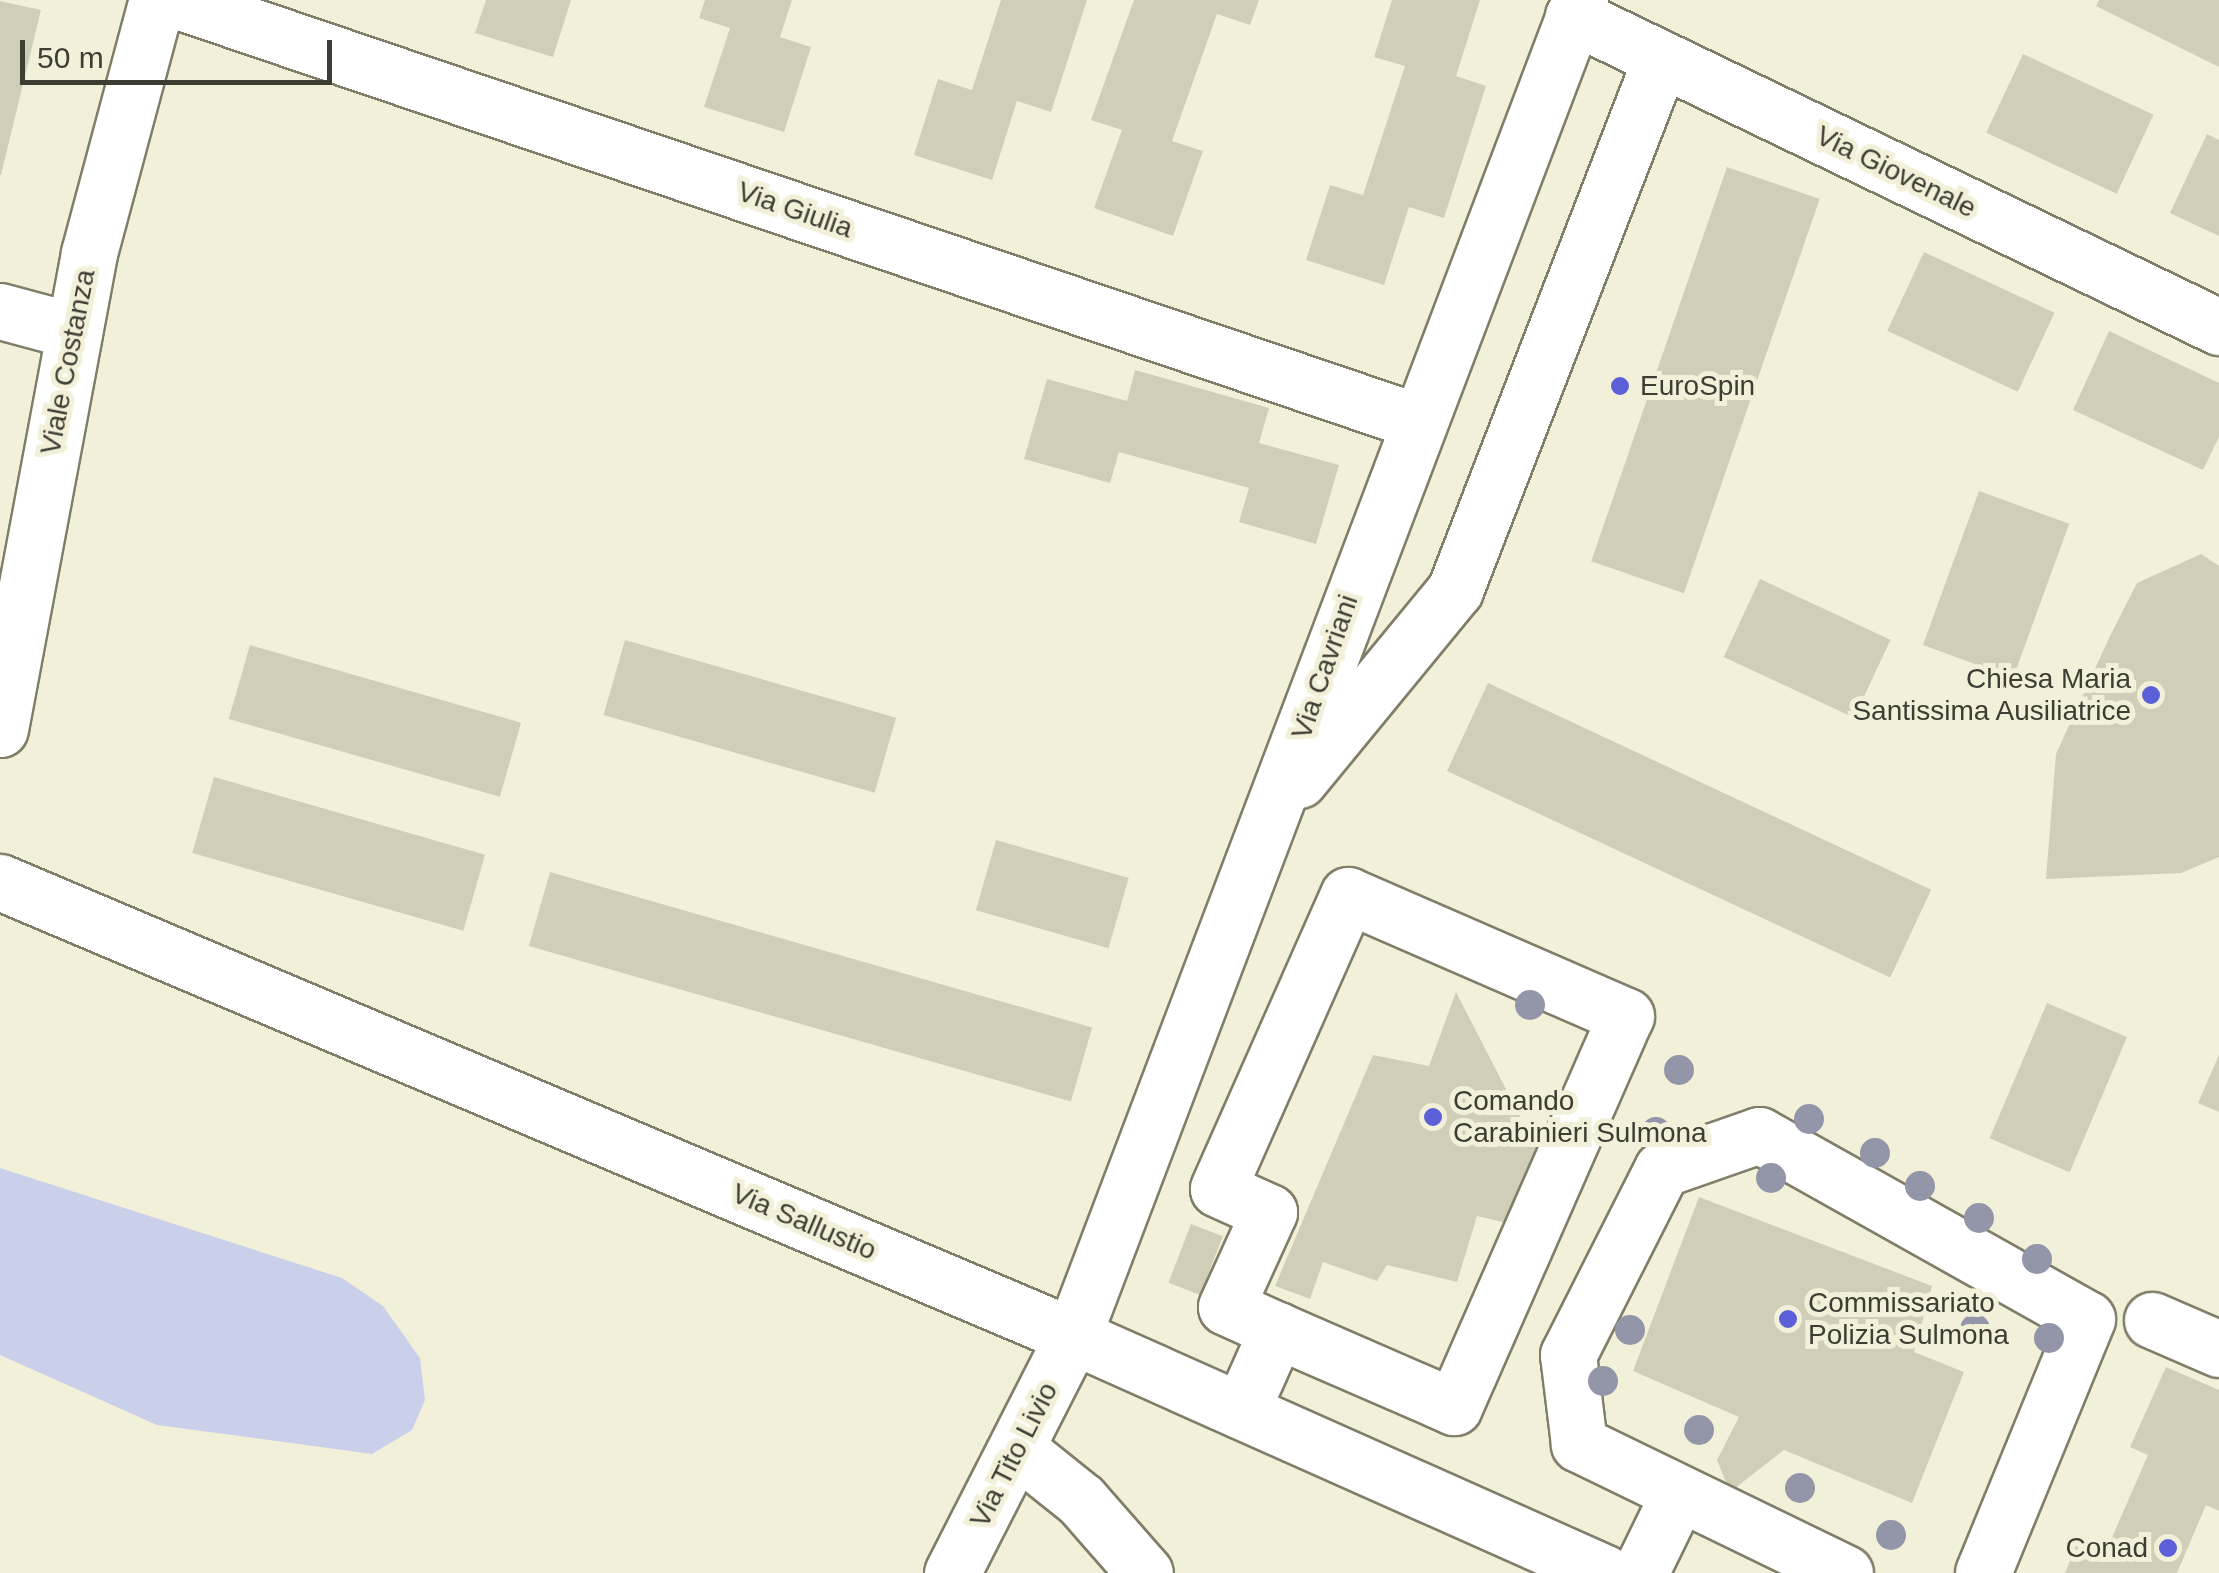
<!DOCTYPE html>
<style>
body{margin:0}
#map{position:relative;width:2219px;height:1573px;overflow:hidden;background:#f3f0da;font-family:Helvetica,sans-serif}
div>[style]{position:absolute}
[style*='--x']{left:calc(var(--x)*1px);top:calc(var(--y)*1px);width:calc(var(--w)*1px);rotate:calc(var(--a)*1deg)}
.green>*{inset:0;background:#cbd0ea}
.building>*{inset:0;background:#d1ceb8;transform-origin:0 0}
.roads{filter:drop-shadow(2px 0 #807d69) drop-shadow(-2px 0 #807d69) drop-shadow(0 2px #807d69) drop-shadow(0 -2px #807d69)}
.minor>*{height:55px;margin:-27.5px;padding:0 27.5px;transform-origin:27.5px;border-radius:27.5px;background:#fff}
.trees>*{width:30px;height:30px;margin:-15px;border-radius:50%;background:#9395a8}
.dots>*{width:28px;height:28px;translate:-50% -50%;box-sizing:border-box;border:5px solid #f3f0da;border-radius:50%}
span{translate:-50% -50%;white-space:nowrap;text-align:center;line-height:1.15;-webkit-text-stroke:10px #f3f0da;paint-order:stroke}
.street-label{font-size:28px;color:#3e3d34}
.poi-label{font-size:28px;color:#3e3d34}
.left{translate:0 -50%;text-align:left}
.right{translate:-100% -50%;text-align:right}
.scale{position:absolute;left:20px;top:40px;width:312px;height:45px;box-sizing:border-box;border:5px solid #3e3d34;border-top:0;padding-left:12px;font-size:30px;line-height:35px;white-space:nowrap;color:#3e3d34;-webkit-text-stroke:8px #f3f0da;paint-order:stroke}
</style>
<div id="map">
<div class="green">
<i style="clip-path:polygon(0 1168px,342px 1278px,383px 1306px,420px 1358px,425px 1400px,412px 1430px,372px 1454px,157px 1425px,0 1355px)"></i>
</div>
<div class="building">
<i style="clip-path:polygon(486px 0,571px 0,553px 57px,475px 33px)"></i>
<i style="clip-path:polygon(705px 0,792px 0,780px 37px,811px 47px,784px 132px,704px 107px,730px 28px,699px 18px)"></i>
<i style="clip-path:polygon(1001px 0,1087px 0,1051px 112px,1017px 101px,992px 180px,914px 155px,938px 79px,972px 90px)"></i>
<i style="clip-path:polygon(1134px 0,1259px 0,1250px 25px,1217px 14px,1172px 141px,1203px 151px,1173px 236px,1094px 208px,1122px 130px,1091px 120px)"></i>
<i style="clip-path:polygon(1392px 0,1480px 0,1456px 76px,1486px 86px,1444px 218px,1409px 207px,1384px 285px,1306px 260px,1330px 185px,1363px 195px,1405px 66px,1374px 57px)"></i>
<i style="clip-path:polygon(2099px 0,2219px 0,2219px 67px,2096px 6px)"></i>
<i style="clip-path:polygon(0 1px,41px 10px,1px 175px,0 175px)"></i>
<i style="left:2023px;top:54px;width:144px;height:87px;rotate:25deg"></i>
<i style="clip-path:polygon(2207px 134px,2219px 140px,2219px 236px,2170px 213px)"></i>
<i style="left:1727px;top:167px;width:98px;height:417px;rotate:19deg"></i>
<i style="left:1924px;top:252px;width:144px;height:87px;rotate:25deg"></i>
<i style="clip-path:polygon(2109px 331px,2219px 383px,2219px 437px,2203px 470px,2073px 410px)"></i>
<i style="clip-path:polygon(1135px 370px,1269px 408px,1259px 443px,1339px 465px,1316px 544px,1239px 522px,1249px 488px,1119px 452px,1110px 483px,1024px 459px,1047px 379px,1127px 401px)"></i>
<i style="left:1979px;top:491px;width:96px;height:164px;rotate:20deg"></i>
<i style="clip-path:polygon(2201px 554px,2219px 566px,2219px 857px,2181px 873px,2046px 879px,2056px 754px,2110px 636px,2137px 583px)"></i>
<i style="left:1760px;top:579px;width:144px;height:86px;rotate:25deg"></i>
<i style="left:625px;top:640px;width:282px;height:78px;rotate:16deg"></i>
<i style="left:250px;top:645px;width:282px;height:77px;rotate:16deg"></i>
<i style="left:1488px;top:683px;width:489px;height:97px;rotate:25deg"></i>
<i style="left:214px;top:777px;width:282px;height:79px;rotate:16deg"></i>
<i style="left:996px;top:840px;width:138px;height:73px;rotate:16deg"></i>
<i style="left:550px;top:872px;width:564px;height:77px;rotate:16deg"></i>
<i style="clip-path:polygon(1456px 992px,1546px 1167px,1524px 1227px,1477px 1216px,1457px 1282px,1387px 1265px,1377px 1281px,1323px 1262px,1310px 1299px,1275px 1286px,1373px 1055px,1429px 1066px)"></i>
<i style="left:2047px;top:1003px;width:87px;height:147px;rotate:23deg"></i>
<i style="clip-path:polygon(2219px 1055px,2219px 1112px,2198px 1103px)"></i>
<i style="clip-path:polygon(1699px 1197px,1932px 1286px,1914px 1352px,1964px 1372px,1912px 1503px,1784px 1450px,1730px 1492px,1717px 1460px,1739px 1417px,1633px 1371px)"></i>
<i style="left:1191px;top:1224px;width:34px;height:63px;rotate:21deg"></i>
<i style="clip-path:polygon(2166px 1367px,2219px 1390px,2219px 1511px,2206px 1505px,2177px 1573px,2065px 1573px,2076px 1546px,2103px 1558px,2148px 1455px,2130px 1447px)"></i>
</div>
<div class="roads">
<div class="minor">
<i style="--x:175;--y:0;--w:1310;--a:18.74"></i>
<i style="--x:1573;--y:16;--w:717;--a:25.71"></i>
<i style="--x:0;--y:311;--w:77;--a:15.1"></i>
<i style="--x:0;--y:729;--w:484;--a:-79.4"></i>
<i style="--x:89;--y:253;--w:262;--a:-75"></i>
<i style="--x:1299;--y:780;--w:246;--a:-50.6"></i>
<i style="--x:1455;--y:590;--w:570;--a:-68.83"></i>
<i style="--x:0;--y:882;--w:1165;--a:22.93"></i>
<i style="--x:1073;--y:1336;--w:582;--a:24.01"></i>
<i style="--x:2152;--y:1320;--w:73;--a:23.4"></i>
<i style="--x:1241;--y:1411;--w:89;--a:-66"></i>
<i style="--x:1277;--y:1330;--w:193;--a:23.5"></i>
<i style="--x:1454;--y:1407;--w:427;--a:-66.3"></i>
<i style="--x:1626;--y:1016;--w:303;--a:-156.5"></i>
<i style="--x:1348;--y:895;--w:321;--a:113.9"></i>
<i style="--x:1218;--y:1189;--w:56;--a:24.3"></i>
<i style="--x:1269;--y:1212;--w:104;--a:114.4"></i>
<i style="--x:1226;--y:1307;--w:56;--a:24.3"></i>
<i style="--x:1021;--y:1452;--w:77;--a:38.7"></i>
<i style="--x:1081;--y:1500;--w:97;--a:48.8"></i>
<i style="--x:952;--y:1573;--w:266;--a:-63"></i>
<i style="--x:1073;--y:1336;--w:1429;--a:-69.22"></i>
<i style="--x:1640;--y:1573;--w:87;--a:-64"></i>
<i style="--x:1845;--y:1573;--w:296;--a:-154.1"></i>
<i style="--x:1579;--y:1444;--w:90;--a:-97"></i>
<i style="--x:1568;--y:1355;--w:208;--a:-63.2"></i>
<i style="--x:1662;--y:1169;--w:103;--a:-19.3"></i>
<i style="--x:1759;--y:1135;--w:376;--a:29.3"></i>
<i style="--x:2087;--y:1319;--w:274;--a:112.3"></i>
</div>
</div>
<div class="trees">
<i style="left:1530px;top:1005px"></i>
<i style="left:1679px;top:1070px"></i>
<i style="left:1809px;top:1119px"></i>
<i style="left:1656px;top:1132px"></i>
<i style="left:1875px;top:1153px"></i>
<i style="left:1771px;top:1178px"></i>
<i style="left:1920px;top:1186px"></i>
<i style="left:1979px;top:1218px"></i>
<i style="left:2037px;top:1259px"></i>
<i style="left:1975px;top:1329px"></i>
<i style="left:1630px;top:1330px"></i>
<i style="left:2049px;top:1338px"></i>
<i style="left:1603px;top:1381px"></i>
<i style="left:1699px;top:1430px"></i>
<i style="left:1800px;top:1488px"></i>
<i style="left:1891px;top:1535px"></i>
</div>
<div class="dots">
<i style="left:1620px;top:386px;background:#5b60d8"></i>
<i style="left:2151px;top:695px;background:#5b60d8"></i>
<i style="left:1433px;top:1117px;background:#5b60d8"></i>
<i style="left:1788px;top:1319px;background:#5b60d8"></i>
<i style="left:2168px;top:1548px;background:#5b60d8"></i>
</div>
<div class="street-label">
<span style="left:1896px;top:172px;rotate:26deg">Via Giovenale</span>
<span style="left:795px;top:210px;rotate:19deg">Via Giulia</span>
<span style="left:68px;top:362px;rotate:-79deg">Viale Costanza</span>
<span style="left:1325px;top:667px;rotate:-71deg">Via Cavriani</span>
<span style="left:804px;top:1222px;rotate:23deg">Via Sallustio</span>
<span style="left:1014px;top:1455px;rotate:-63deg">Via Tito Livio</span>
</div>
<div class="poi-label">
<span class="left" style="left:1640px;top:386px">EuroSpin</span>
<span class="right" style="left:2131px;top:695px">Chiesa Maria<br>Santissima Ausiliatrice</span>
<span class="left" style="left:1453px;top:1117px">Comando<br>Carabinieri Sulmona</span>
<span class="left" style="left:1808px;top:1319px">Commissariato<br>Polizia Sulmona</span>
<span class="right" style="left:2148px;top:1548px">Conad</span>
</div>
<div class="scale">50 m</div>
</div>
